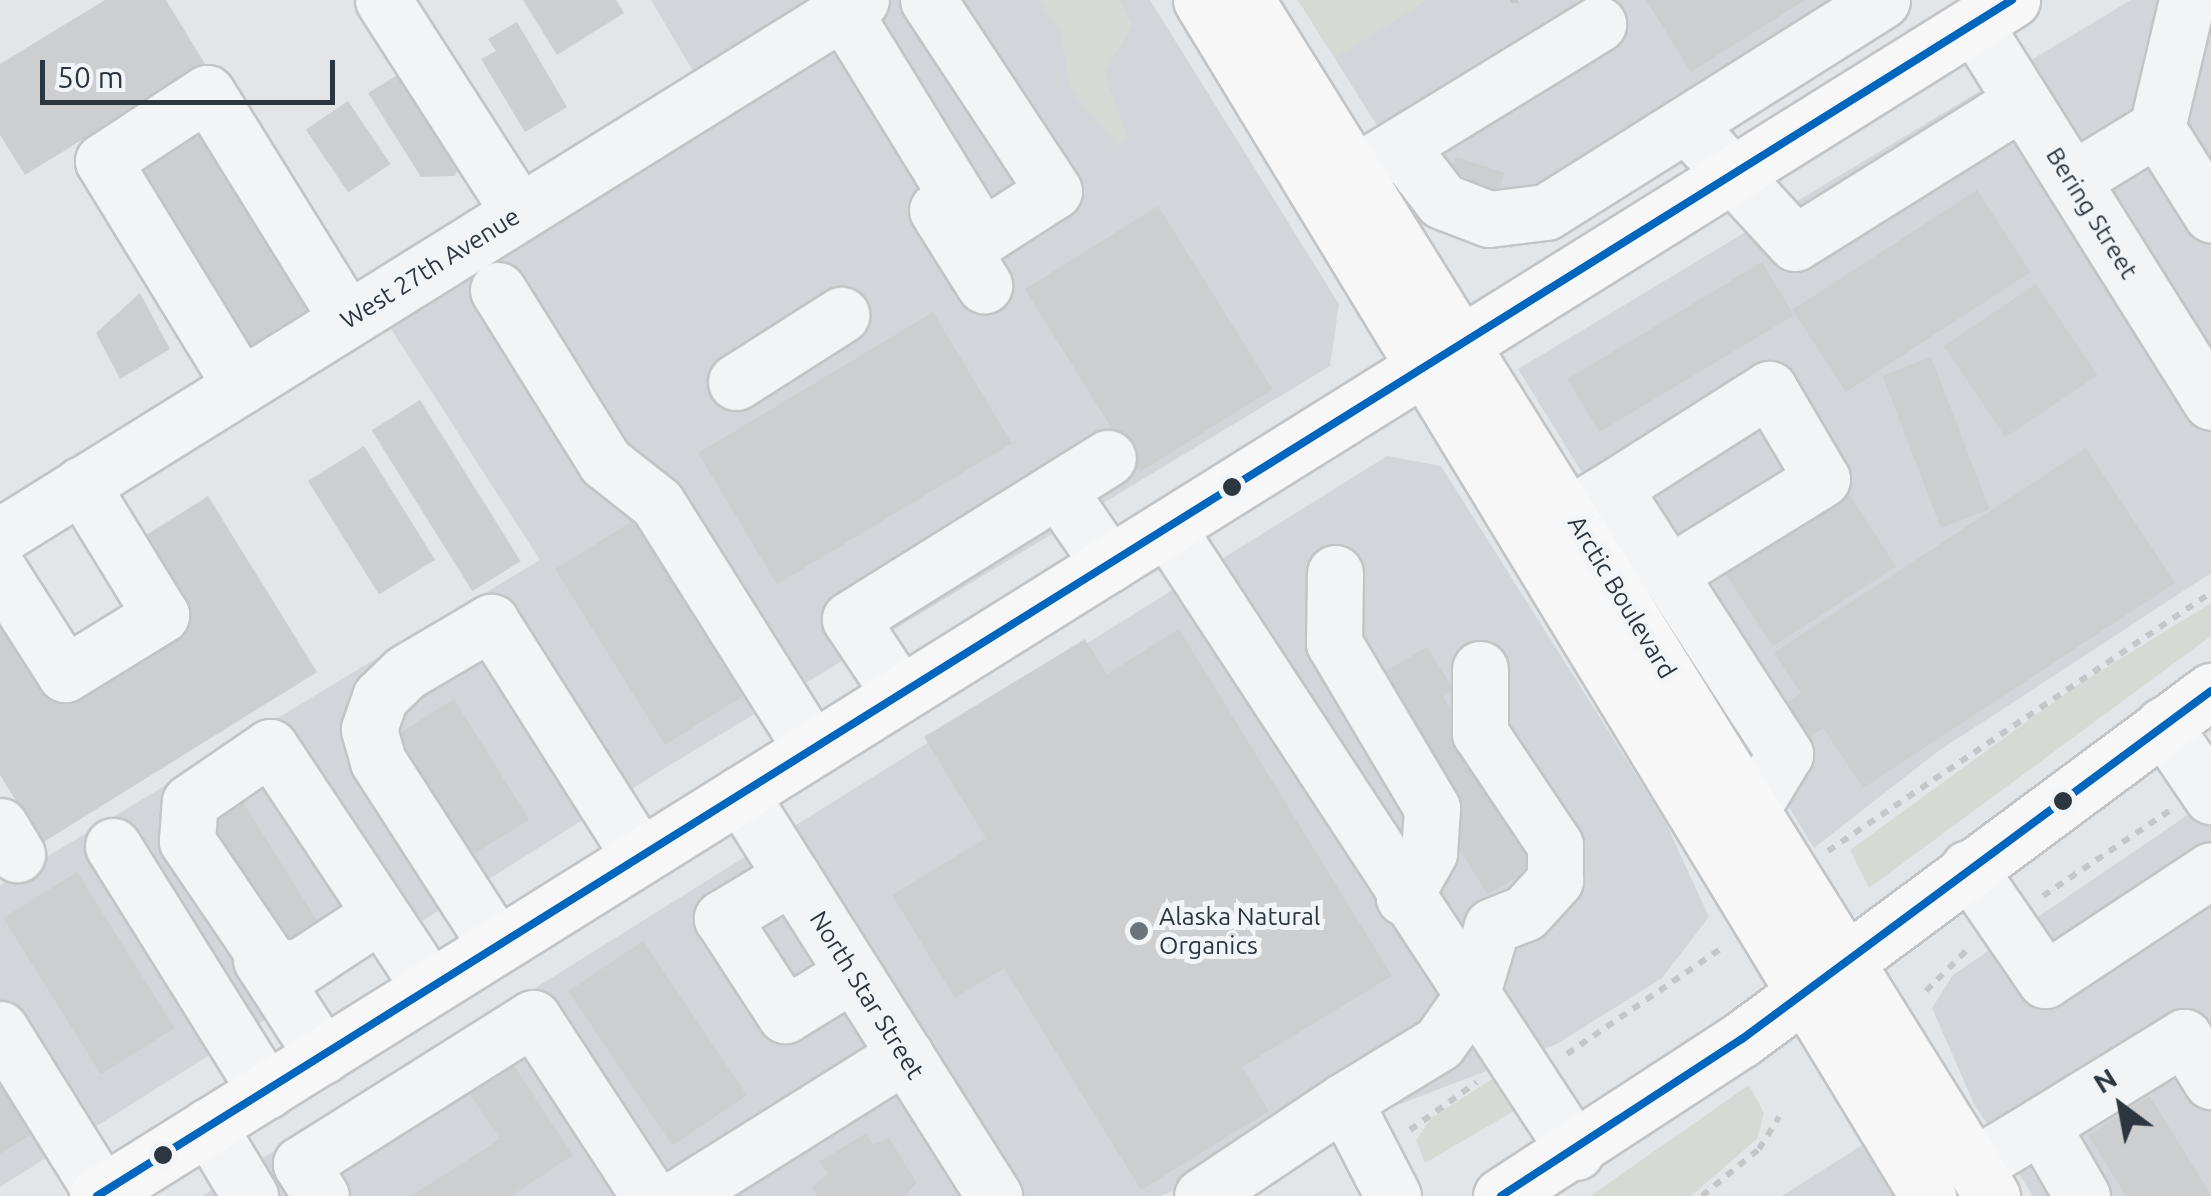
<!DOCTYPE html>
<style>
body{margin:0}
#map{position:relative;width:2211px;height:1196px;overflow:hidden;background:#e3e6e8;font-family:Ubuntu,sans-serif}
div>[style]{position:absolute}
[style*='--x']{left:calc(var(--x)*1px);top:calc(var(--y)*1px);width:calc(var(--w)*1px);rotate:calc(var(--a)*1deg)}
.built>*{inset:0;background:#d2d6db}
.green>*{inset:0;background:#d5dbd4}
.building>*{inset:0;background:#ccced0;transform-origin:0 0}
.path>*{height:6px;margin-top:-3px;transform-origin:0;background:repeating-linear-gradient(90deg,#c4c6c8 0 8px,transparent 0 16px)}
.roads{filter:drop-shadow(2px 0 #c2c4c6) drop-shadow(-2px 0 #c2c4c6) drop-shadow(0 2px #c2c4c6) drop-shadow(0 -2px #c2c4c6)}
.minor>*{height:55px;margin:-27.5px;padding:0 27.5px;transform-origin:27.5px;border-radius:27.5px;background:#f3f4f5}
.major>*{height:55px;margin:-27.5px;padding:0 27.5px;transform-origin:27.5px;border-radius:27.5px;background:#f7f7f7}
.bus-1>*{height:8px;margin:-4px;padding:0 4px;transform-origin:4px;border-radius:4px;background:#0065bd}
.dots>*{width:28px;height:28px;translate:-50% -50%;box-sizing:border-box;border:5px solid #f2f5f7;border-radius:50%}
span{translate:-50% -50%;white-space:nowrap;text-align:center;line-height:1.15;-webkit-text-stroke:10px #f2f5f7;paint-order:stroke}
.street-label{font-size:25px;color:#2c3640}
.poi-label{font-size:25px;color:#2c3640}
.left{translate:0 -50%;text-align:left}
.north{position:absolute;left:2071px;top:1056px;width:100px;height:100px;-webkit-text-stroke:8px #f2f5f7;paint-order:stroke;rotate:328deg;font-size:28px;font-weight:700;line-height:40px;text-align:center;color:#2c3640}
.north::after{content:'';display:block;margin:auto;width:35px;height:45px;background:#2c3640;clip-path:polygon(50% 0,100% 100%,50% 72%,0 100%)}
.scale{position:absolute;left:40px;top:60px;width:295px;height:45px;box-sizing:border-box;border:5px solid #2c3640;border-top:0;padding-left:12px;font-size:30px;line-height:35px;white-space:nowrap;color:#2c3640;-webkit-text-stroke:8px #f2f5f7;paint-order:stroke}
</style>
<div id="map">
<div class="built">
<i style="clip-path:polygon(651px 0,1150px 0,1339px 304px,1330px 366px,670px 765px,0 1187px,0 885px,540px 560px,382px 315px,694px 73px)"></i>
<i style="clip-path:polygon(1298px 0,1913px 0,1511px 248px,1442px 229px)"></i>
<i style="clip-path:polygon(2131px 0,2211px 0,2211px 573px,1937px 752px,1814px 848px,1518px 369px)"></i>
<i style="clip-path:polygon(1387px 456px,1441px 466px,1664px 819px,1709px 917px,1662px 978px,1557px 1044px,1160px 1196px,202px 1196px)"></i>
<i style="clip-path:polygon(2211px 799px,2211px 1196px,2033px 1196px,1974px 1104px,1932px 1008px,1953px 975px)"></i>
<i style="clip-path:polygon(1862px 1145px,1894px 1196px,1782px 1196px)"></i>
</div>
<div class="green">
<i style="clip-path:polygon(1038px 0,1119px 0,1132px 25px,1104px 73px,1128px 139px,1117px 146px,1070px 88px,1061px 30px)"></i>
<i style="clip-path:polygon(1298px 0,1427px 0,1335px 58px)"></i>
<i style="clip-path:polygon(2211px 603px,2211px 636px,1869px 888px,1850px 850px,2073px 688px)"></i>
<i style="clip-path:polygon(1505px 1071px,1519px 1108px,1425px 1163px,1416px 1140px,1431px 1118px)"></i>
<i style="clip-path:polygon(1749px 1085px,1764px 1113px,1757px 1139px,1691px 1196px,1590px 1196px)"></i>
</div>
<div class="building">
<i style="clip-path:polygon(105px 0,166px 0,205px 64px,25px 175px,0 135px,0 64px)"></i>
<i style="clip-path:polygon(523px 0,616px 0,624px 13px,557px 55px)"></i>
<i style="clip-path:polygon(1646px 0,1805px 0,1691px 72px)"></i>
<i style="clip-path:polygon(517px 22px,567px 107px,525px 132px,481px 59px,496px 51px,488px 39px)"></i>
<i style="clip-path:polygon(419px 62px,468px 143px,455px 176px,421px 177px,368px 93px)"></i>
<i style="left:348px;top:101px;width:76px;height:51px;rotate:56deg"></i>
<i style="left:203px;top:113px;width:224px;height:92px;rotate:58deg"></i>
<i style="left:1456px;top:157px;width:51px;height:20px;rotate:18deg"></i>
<i style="left:1977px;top:190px;width:98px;height:220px;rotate:57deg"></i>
<i style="left:1158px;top:206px;width:216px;height:157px;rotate:58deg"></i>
<i style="left:1762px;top:262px;width:62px;height:227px;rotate:59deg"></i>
<i style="left:2036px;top:284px;width:110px;height:111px;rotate:56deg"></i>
<i style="clip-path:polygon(140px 293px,170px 349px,120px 379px,96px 333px)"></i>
<i style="left:933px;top:312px;width:153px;height:274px;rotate:59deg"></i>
<i style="left:1931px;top:357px;width:163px;height:52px;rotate:69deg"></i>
<i style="left:420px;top:400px;width:190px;height:57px;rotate:58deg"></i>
<i style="left:364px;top:446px;width:134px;height:66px;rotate:58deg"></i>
<i style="clip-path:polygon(2086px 448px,2175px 583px,1863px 788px,1823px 728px,1808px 738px,1785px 704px,1801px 693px,1774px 653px)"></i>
<i style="left:1847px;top:491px;width:90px;height:147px;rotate:57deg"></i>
<i style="clip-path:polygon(208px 496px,317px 672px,42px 843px,0 775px,0 626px,15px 617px,64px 696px,181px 623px,132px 544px)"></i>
<i style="left:634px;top:520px;width:207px;height:93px;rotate:58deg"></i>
<i style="clip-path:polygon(1179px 629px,1392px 976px,1242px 1067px,1269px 1111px,1141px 1190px,1004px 968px,955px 998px,892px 895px,986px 838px,924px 737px,1085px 639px,1107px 674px)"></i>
<i style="clip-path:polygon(1427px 647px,1454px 690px,1443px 697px,1545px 859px,1488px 895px,1445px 826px,1376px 677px)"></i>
<i style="left:454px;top:699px;width:142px;height:81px;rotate:58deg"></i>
<i style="left:243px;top:802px;width:145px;height:54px;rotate:58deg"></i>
<i style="left:77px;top:872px;width:184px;height:87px;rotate:58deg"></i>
<i style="left:643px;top:941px;width:186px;height:90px;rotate:56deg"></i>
<i style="clip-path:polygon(511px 1061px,573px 1155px,511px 1196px,411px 1196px,500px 1139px,467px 1090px)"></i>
<i style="clip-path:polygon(0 1069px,38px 1130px,0 1154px)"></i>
<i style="clip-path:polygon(2150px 1096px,2211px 1195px,2211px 1196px,2126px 1196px,2088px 1135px)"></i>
<i style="clip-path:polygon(866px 1133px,873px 1145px,889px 1138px,917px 1183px,904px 1196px,818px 1196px,812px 1187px,828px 1174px,819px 1162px)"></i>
</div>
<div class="path">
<i style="--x:1510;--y:0;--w:16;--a:0"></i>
<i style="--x:1828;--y:851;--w:462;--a:-34"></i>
<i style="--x:2043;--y:896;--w:152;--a:-34"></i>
<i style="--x:1926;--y:991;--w:58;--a:-45"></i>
<i style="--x:1567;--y:1054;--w:188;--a:-34.4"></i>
<i style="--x:1410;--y:1130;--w:82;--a:-35.6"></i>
<i style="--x:1702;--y:1196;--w:74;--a:-39.5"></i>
<i style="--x:1759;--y:1149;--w:38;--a:-58"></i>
</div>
<div class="roads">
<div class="minor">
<i style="--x:383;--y:0;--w:252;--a:57.3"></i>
<i style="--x:843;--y:11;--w:265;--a:58.4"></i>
<i style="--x:982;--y:237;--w:85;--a:-32.6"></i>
<i style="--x:1054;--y:191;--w:229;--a:-123.4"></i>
<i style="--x:1974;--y:24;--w:446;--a:57.9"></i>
<i style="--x:1686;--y:124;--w:161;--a:47.5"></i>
<i style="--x:1795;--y:243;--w:268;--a:-32"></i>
<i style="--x:2157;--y:128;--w:131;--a:-76.8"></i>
<i style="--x:1400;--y:146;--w:69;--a:52.6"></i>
<i style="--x:1442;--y:201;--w:50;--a:21"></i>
<i style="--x:1489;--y:219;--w:57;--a:-7"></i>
<i style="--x:1546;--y:212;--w:397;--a:-32.2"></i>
<i style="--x:1368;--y:165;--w:270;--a:-31.5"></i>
<i style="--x:2072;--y:180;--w:100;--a:-31.5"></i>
<i style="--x:2157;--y:128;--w:102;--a:57.9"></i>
<i style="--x:937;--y:210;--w:89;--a:57.9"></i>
<i style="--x:498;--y:290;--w:203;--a:58.1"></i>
<i style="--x:605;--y:462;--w:66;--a:38.3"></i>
<i style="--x:657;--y:503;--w:291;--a:57.8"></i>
<i style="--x:736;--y:382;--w:125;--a:-32.5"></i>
<i style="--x:241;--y:386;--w:264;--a:-121.5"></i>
<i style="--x:103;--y:161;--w:124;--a:-33.2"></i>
<i style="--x:207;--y:93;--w:266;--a:58.2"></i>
<i style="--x:1613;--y:488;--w:185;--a:-32.4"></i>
<i style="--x:1769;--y:389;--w:104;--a:59.5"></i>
<i style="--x:1822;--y:479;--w:181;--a:148.3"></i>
<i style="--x:1058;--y:490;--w:90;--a:55.4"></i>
<i style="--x:1583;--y:506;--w:35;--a:-31"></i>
<i style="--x:1613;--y:488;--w:317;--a:57.1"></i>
<i style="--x:1785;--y:754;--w:66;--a:121.3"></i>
<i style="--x:1167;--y:528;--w:746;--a:56.76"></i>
<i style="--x:0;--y:536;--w:1014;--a:-31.9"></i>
<i style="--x:0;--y:572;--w:121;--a:57.5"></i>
<i style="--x:65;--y:674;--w:113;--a:-31.6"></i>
<i style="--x:161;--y:615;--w:153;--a:-121.6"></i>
<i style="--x:1335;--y:573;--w:70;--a:90.8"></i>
<i style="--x:1334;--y:643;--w:192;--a:59.3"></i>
<i style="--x:1432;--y:808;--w:45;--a:93.8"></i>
<i style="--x:1429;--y:853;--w:51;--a:119.6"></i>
<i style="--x:900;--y:694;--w:90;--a:-123.7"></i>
<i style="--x:850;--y:619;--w:304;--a:-32"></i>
<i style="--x:2163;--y:725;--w:86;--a:55.9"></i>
<i style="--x:740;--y:794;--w:476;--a:57.7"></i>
<i style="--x:0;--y:826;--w:33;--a:59"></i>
<i style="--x:113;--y:846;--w:289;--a:58"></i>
<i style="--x:1968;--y:868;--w:136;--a:55.5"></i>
<i style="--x:2045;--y:980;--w:199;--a:-33.5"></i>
<i style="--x:792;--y:876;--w:82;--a:149"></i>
<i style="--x:722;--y:918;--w:116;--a:57"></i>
<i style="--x:785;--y:1015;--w:79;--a:-31.5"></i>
<i style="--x:380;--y:914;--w:95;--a:146.6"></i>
<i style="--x:301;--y:966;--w:27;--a:174"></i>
<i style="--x:274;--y:969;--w:155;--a:-124.2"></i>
<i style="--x:187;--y:841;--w:39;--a:-86"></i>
<i style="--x:190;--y:802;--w:97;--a:-34.5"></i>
<i style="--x:270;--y:747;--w:289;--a:56.4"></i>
<i style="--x:497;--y:946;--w:220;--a:-122.8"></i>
<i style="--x:378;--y:761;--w:33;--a:-106"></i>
<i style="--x:369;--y:729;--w:34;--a:-71"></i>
<i style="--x:380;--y:697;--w:36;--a:-44"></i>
<i style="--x:406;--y:672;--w:99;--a:-30.5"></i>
<i style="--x:491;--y:622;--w:278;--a:57.6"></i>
<i style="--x:261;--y:960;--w:114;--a:57.1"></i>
<i style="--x:0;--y:1029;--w:193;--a:58.1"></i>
<i style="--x:1344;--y:1101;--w:111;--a:-31.4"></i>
<i style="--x:1439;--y:1043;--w:54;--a:-54.8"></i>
<i style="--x:1470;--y:999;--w:76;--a:-73.2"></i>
<i style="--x:1492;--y:926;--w:35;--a:-22"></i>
<i style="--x:1525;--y:913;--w:45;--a:-47.7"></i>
<i style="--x:1555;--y:880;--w:35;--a:-90"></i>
<i style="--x:1555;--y:845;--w:135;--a:-123.8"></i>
<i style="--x:1480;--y:733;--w:64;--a:-90"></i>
<i style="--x:2041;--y:1125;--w:168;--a:-31.6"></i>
<i style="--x:2184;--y:1037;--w:52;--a:58.5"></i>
<i style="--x:208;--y:1126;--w:82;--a:59"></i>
<i style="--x:1973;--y:1166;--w:79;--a:-31.1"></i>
<i style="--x:2041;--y:1125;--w:82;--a:60"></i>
<i style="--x:321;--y:1196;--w:38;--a:-122"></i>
<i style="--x:301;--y:1164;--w:274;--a:-32.2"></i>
<i style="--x:533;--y:1018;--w:212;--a:56.9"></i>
<i style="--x:680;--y:1196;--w:266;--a:-32.1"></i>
<i style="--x:1202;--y:1196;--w:171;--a:-33.8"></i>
<i style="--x:1344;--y:1101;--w:107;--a:62.7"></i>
</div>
<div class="major">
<i style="--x:1201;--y:0;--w:1400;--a:58.71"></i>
<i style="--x:1246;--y:0;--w:1410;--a:58.05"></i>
<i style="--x:97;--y:1196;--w:2258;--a:-31.99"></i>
<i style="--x:1501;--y:1196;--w:288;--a:-33.1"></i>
<i style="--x:1742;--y:1039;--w:584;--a:-36.58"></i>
</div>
</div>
<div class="bus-1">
<i style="--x:97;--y:1196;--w:2258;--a:-31.99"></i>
<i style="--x:1501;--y:1196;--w:288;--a:-33.1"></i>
<i style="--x:1742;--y:1039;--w:584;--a:-36.58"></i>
</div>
<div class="dots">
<i style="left:1232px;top:487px;background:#2c3640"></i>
<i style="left:2063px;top:801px;background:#2c3640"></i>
<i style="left:1139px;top:931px;background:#6c747b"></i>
<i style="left:163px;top:1155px;background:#2c3640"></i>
</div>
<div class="street-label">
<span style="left:2092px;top:213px;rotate:58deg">Bering Street</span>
<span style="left:430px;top:268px;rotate:-32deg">West 27th Avenue</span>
<span style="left:1622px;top:597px;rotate:59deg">Arctic Boulevard</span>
<span style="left:867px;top:995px;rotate:58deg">North Star Street</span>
</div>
<div class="poi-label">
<span class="left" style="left:1159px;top:931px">Alaska Natural<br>Organics</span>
</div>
<div class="north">N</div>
<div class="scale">50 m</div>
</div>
